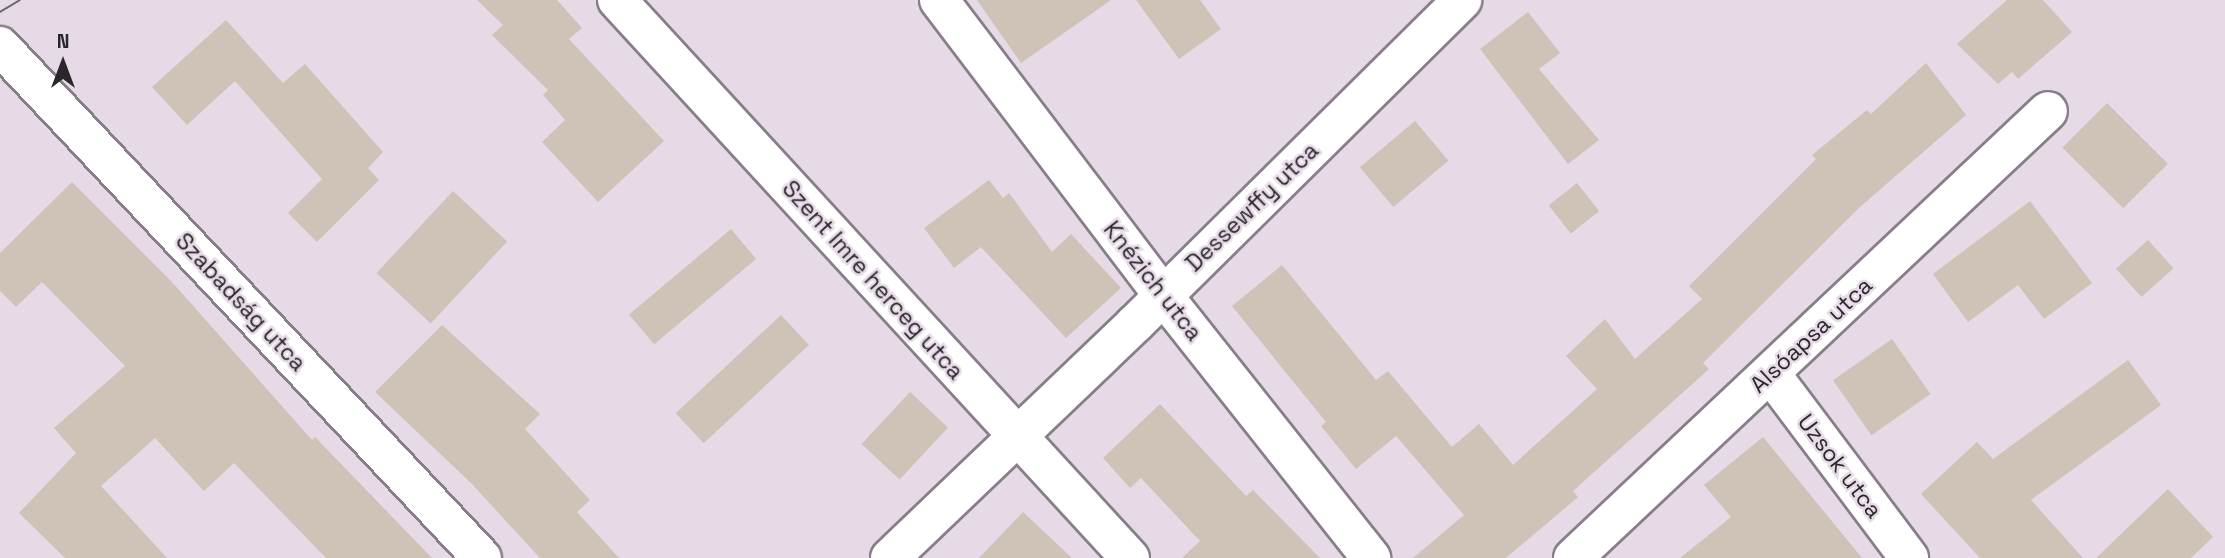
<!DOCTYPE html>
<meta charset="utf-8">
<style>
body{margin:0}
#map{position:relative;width:2225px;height:558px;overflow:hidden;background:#e6dae7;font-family:"Space Grotesk",sans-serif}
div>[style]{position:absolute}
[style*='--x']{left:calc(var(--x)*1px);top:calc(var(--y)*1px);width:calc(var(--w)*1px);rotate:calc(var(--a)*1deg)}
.building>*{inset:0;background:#cfc2b6;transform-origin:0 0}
.roads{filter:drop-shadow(2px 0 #887e8a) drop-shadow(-2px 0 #887e8a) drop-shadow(0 2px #887e8a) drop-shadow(0 -2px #887e8a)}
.minor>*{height:38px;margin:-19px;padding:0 19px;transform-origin:19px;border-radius:19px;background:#fff}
.tram>*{height:2px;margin:-1px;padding:0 1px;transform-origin:1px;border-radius:1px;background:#6d676e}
span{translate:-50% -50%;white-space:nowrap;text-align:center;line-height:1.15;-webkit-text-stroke:5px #e6dae7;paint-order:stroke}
.street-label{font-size:23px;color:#2a262b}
.north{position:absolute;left:28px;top:28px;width:70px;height:70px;-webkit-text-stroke:5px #e6dae7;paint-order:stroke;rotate:0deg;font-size:19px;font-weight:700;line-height:28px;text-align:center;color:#2a262b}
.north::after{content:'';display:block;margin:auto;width:24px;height:32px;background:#2a262b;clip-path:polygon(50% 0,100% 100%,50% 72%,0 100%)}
</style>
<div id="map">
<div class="building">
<i style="clip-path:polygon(477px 0,557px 0,582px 28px,569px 39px,664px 141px,598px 202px,542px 142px,565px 120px,543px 95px,548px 90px,492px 35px,503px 25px)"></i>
<i style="clip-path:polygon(977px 0,1111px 0,1021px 63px)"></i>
<i style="clip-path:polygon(1136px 0,1200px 0,1221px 29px,1179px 59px)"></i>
<i style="clip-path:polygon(2007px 0,2043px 0,2072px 32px,2018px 79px,2012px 72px,1998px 84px,1957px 44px)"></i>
<i style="clip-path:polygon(1528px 12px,1560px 53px,1539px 69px,1599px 140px,1568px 164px,1480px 49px)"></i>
<i style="clip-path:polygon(226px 20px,283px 83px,305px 64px,383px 152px,368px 168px,379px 180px,317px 242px,288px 213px,322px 179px,235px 81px,187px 125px,152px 87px)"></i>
<i style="clip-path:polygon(1926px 63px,1966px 115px,1860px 207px,1703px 363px,1709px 369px,1573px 491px,1578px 497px,1506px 558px,1413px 558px,1464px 515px,1396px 436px,1356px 469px,1321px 426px,1326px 422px,1232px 306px,1282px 265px,1376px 380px,1388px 371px,1452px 447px,1479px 424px,1513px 465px,1597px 389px,1566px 356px,1605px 319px,1635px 359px,1702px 299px,1689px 286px,1816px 159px,1812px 155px,1867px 110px,1871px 114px)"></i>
<i style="left:2107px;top:103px;width:86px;height:63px;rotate:45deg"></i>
<i style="left:1415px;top:121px;width:52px;height:72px;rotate:50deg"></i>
<i style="clip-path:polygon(989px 180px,1003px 198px,1009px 193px,1052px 252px,1071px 234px,1121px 288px,1066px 338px,981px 247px,954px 268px,924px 228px)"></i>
<i style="clip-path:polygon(72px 182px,171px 281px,312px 440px,315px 437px,432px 558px,326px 558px,234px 463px,204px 491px,155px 438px,101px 486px,167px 558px,65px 558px,19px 513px,76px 453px,54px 428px,125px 366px,42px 282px,16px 307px,0 291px,0 253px)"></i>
<i style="left:1577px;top:183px;width:36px;height:36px;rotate:52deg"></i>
<i style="left:453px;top:191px;width:74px;height:112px;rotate:43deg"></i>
<i style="clip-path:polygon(2030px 201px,2092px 283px,2044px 319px,2018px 285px,1968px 322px,1933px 274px)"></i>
<i style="left:731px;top:229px;width:39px;height:133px;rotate:50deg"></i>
<i style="left:2148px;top:240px;width:38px;height:43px;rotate:48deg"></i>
<i style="left:781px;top:315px;width:41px;height:144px;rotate:47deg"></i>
<i style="clip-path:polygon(442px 325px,540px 414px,525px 429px,590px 500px,577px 512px,619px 558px,540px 558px,471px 483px,375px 392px)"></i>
<i style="left:1892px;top:339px;width:67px;height:72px;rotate:55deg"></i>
<i style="clip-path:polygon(2128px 360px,2161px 405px,2031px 500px,2083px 558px,1980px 558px,1921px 494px,1977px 442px,1993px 459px)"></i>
<i style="left:910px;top:392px;width:52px;height:71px;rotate:43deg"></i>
<i style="clip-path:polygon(1160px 404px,1246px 496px,1253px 490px,1320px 558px,1182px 558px,1200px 541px,1141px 478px,1130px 488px,1103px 458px)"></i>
<i style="clip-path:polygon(1763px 437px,1862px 558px,1680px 558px,1731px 517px,1704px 485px)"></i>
<i style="clip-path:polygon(2168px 489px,2213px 537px,2191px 558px,2096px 558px)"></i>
<i style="clip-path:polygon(1023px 512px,1072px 558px,979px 558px)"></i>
</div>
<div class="roads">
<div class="minor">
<i style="--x:617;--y:0;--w:758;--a:47.41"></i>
<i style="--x:939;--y:0;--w:369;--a:52.8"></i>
<i style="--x:1162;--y:294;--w:337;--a:51.6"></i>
<i style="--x:0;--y:46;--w:703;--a:46.73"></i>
<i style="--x:1771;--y:374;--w:230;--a:53.1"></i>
<i style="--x:890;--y:558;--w:340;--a:-43.7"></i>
<i style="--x:1136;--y:323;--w:459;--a:-44.7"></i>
<i style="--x:1573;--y:558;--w:652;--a:-43.26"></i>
</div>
</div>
<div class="tram">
<i style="--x:0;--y:12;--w:23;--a:-31"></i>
</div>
<div class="street-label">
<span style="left:1252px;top:207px;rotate:-44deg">Dessewffy utca</span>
<span style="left:873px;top:280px;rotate:48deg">Szent Imre herceg utca</span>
<span style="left:1153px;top:281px;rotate:52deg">Knézich utca</span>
<span style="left:241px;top:302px;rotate:47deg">Szabadság utca</span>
<span style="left:1811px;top:335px;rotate:-43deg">Alsóapsa utca</span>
<span style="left:1840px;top:466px;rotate:53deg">Uzsok utca</span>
</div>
<div class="north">N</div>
</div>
